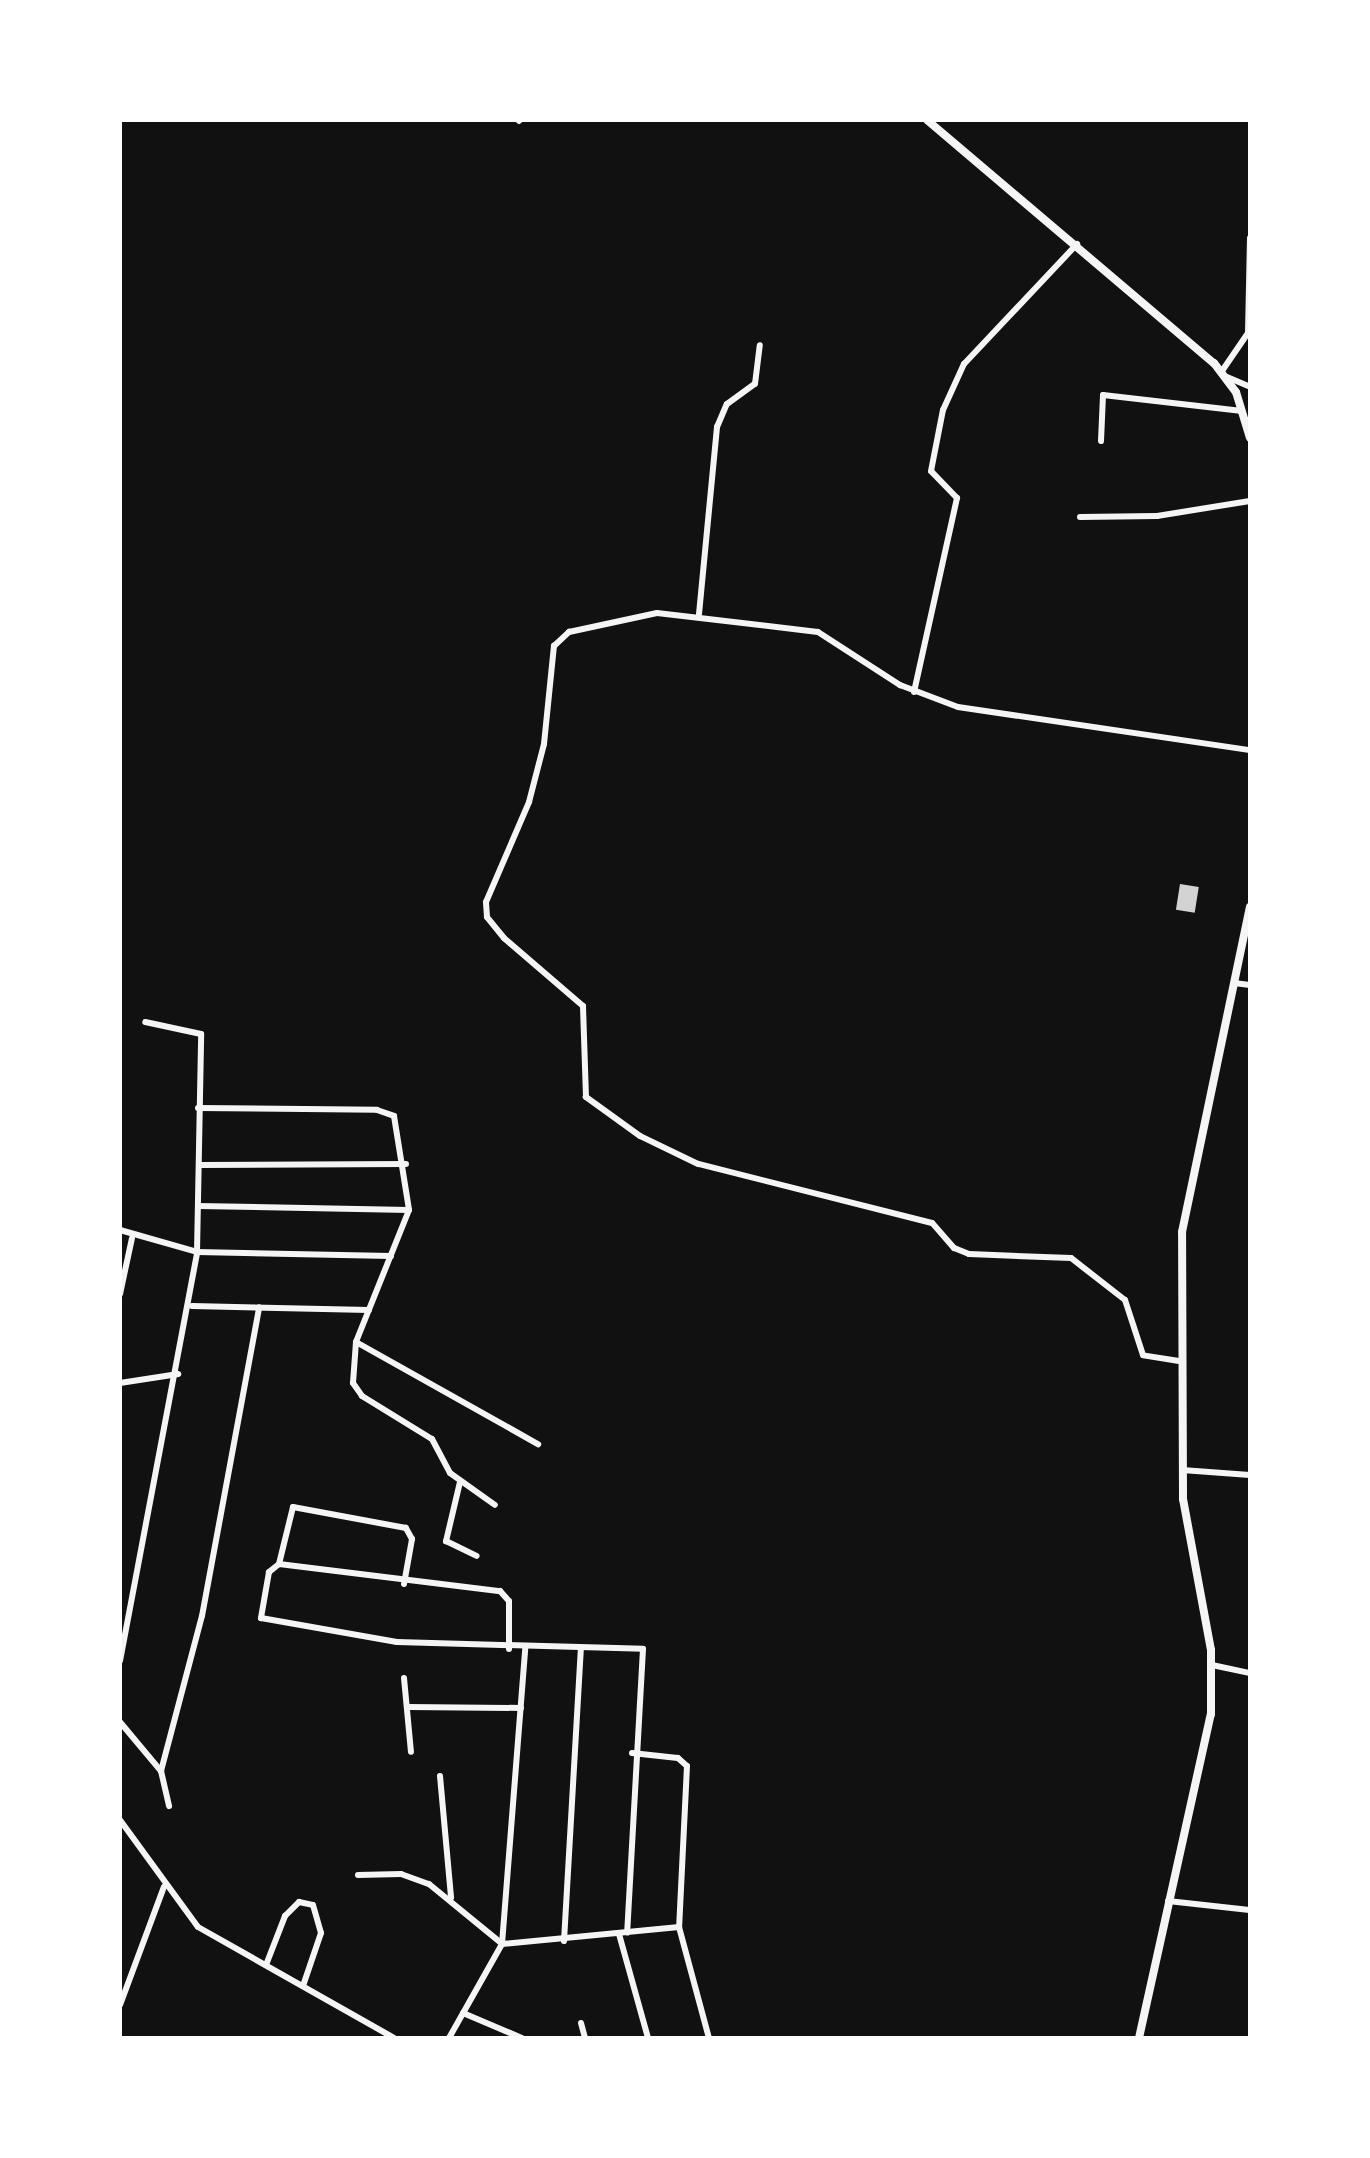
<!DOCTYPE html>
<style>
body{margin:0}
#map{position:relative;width:1370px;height:2158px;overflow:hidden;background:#111;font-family:"DejaVu Sans",sans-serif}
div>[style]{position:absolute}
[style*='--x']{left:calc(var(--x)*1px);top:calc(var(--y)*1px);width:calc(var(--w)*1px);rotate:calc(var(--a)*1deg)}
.building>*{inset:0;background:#d3d3d3;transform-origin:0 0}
.minor>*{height:6px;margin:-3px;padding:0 3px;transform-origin:3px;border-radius:3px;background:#f5f5f5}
.tertiary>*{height:8px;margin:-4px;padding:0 4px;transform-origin:4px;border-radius:4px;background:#f5f5f5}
span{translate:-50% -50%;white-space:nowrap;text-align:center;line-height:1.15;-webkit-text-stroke:10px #fff;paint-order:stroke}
.frame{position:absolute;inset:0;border:122px solid #fff;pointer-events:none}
</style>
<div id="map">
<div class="building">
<i style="left:1180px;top:884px;width:19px;height:26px;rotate:9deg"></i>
</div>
<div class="minor">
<i style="--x:519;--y:121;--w:1;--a:-45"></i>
<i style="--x:1222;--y:371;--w:46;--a:-55.6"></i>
<i style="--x:1248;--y:333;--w:95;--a:-88.8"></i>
<i style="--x:1227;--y:377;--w:25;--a:23"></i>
<i style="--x:1101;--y:441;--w:46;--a:-87.5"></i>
<i style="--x:1103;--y:395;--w:140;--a:6.6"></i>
<i style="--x:1080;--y:517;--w:77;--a:-0.7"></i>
<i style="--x:1157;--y:516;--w:94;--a:-9.2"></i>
<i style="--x:699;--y:614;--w:188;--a:-84.5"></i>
<i style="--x:717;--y:427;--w:25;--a:-67"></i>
<i style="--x:727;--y:404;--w:34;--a:-36"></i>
<i style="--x:755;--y:384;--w:39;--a:-83"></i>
<i style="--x:914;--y:692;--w:199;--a:-77.5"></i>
<i style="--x:957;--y:498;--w:37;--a:-134"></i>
<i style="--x:931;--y:471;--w:62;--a:-78.9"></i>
<i style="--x:943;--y:410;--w:51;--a:-65.5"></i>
<i style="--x:964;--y:364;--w:165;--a:-46.7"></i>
<i style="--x:1234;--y:983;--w:16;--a:7"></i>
<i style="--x:198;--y:1108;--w:179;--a:0.6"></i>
<i style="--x:377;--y:1110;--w:18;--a:19"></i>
<i style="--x:394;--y:1116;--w:95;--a:80.9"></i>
<i style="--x:409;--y:1210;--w:142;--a:111.9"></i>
<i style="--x:356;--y:1342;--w:41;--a:94.2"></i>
<i style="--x:353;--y:1383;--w:16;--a:55"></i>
<i style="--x:362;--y:1396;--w:82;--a:31.6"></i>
<i style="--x:432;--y:1439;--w:38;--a:62"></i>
<i style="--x:450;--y:1473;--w:55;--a:35.4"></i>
<i style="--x:199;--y:1165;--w:207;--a:-0.3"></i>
<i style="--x:198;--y:1206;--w:211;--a:1.1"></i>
<i style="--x:120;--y:1230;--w:80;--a:15.9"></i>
<i style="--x:197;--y:1252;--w:194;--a:1.2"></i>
<i style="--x:120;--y:1294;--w:57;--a:-77.9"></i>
<i style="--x:192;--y:1306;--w:177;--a:1.3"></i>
<i style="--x:356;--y:1342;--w:209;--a:29.3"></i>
<i style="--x:1179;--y:1361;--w:36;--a:-171"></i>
<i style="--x:1143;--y:1355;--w:58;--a:-108.1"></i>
<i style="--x:1125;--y:1300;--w:68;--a:-142.1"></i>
<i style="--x:1071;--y:1258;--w:102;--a:-177.8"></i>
<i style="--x:969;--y:1254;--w:16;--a:-158"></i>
<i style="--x:954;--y:1248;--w:33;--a:-131"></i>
<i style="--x:932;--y:1223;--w:241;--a:-165.8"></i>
<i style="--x:698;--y:1164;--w:64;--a:-154.2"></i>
<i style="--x:640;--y:1136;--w:67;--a:-144.2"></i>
<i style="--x:586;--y:1097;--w:91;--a:-91.9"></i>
<i style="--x:583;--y:1006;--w:104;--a:-139.3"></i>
<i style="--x:504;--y:938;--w:27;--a:-129"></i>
<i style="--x:487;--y:917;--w:15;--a:-94"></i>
<i style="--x:486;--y:902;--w:109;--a:-66.7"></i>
<i style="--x:529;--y:802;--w:60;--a:-75.5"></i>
<i style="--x:544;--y:744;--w:99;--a:-84.2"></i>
<i style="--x:554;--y:646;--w:21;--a:-43"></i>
<i style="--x:569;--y:632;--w:90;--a:-12.2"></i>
<i style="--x:657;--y:613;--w:162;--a:6.7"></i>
<i style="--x:818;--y:632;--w:98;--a:32.9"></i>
<i style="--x:900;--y:685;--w:62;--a:20.8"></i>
<i style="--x:958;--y:707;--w:295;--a:8.4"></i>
<i style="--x:120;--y:1383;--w:59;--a:-8.8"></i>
<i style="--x:1182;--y:1470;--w:68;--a:4.2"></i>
<i style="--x:460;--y:1482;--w:61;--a:103.3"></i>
<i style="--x:446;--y:1541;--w:34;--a:26"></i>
<i style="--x:279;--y:1564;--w:223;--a:7"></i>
<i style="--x:500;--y:1591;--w:13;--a:48"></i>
<i style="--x:509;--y:1601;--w:48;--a:90"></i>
<i style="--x:404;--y:1584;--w:46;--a:-79.9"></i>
<i style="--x:412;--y:1539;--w:13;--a:-119"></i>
<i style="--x:406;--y:1528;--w:115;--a:-169.5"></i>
<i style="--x:293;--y:1507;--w:59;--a:103.8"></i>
<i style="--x:279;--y:1564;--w:13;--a:141"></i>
<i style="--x:269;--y:1572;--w:47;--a:99.9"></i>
<i style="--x:261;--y:1618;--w:138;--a:10"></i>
<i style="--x:397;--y:1642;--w:246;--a:1.6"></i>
<i style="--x:643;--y:1649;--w:284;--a:93.2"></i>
<i style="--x:120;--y:1661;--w:416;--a:-79.3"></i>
<i style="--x:197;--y:1252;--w:218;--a:-88.9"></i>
<i style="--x:201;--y:1034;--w:57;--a:-167.9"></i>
<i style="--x:1212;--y:1665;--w:39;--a:12"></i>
<i style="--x:404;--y:1678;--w:74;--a:84.6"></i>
<i style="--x:408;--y:1707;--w:113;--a:0.5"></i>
<i style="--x:120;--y:1722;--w:64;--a:50.1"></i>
<i style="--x:161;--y:1771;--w:36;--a:77"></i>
<i style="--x:632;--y:1753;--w:46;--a:6.2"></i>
<i style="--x:678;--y:1758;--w:12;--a:42"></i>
<i style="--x:687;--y:1766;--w:161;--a:92.8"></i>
<i style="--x:679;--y:1927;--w:115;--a:74.9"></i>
<i style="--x:161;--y:1771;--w:160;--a:-75.2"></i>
<i style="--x:202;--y:1616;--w:314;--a:-79.5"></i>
<i style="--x:440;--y:1776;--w:122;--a:84.8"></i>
<i style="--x:120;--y:1820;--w:132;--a:53.9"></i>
<i style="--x:198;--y:1927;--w:225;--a:29.5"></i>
<i style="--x:358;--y:1875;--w:43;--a:-1.3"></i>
<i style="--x:401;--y:1874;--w:30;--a:20"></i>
<i style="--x:429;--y:1884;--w:93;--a:39.3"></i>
<i style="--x:1168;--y:1901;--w:82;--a:6.3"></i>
<i style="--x:619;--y:1934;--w:108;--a:74.4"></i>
<i style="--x:564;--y:1941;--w:293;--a:-86.7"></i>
<i style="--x:502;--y:1944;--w:178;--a:-5.5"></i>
<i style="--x:266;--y:1965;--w:53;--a:-68.8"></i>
<i style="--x:285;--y:1916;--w:20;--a:-45"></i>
<i style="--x:299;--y:1902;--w:14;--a:12"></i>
<i style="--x:313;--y:1905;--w:29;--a:74"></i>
<i style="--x:321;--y:1933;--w:56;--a:108.8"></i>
<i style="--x:120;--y:2005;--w:126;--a:-69.6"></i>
<i style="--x:463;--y:2013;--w:64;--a:23"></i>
<i style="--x:581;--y:2023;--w:16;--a:75"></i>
<i style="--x:449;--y:2038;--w:108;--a:-60.6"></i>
<i style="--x:502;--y:1944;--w:296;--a:-85.5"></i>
</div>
<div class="tertiary">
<i style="--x:927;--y:120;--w:376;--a:40.3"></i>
<i style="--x:1214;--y:363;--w:36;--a:53"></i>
<i style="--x:1236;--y:392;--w:48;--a:73.1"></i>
<i style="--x:1139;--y:2038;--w:332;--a:-77.5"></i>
<i style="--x:1211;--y:1714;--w:64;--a:-90"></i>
<i style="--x:1211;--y:1650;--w:154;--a:-100.5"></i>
<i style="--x:1183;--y:1499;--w:267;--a:-90.2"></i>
<i style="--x:1182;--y:1232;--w:332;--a:-78.2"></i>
</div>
<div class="frame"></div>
</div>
